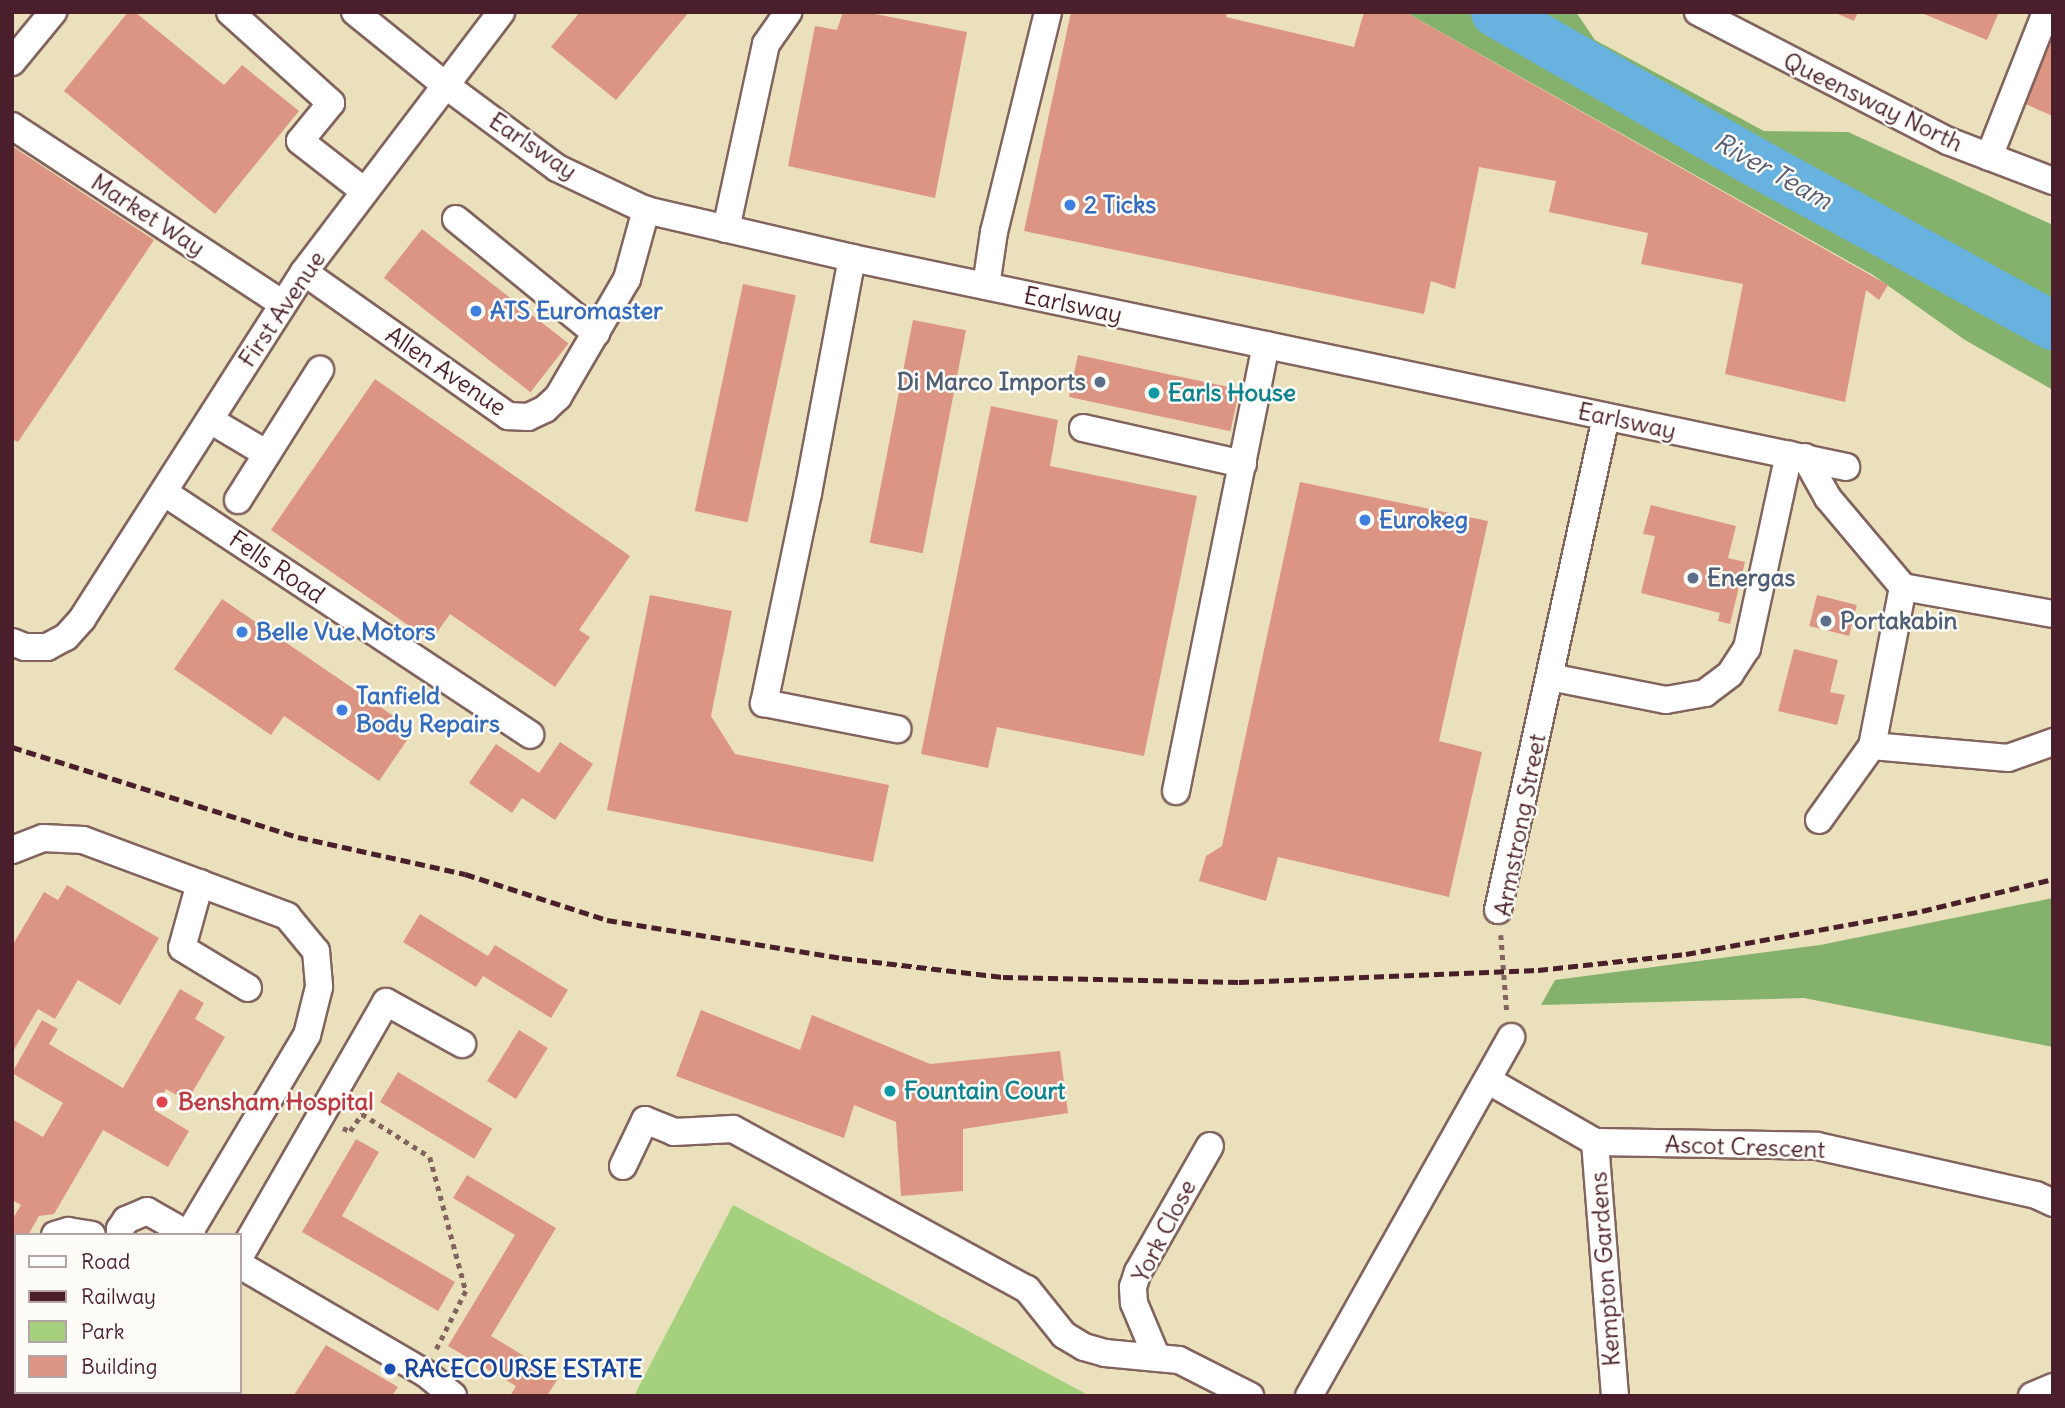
<!DOCTYPE html>
<style>
body{margin:0}
#map{position:relative;width:2065px;height:1408px;overflow:hidden;background:#ebe0bc;font-family:Delius,sans-serif}
div>[style]{position:absolute}
[style*='--x']{left:calc(var(--x)*1px);top:calc(var(--y)*1px);width:calc(var(--w)*1px);rotate:calc(var(--a)*1deg)}
.green>*{inset:0;background:#a5d07d}
.forest>*{inset:0;background:#84b26c}
.river>*{height:49px;margin:-24.5px;padding:0 24.5px;transform-origin:24.5px;border-radius:24.5px;background:#68b2e0}
.building>*{inset:0;background:#dd9583;transform-origin:0 0}
.path>*{height:4.5px;margin-top:-2.25px;transform-origin:0;background:repeating-linear-gradient(90deg,#82635e 0 5px,transparent 0 10px)}
.roads{filter:drop-shadow(2px 0 #82635e) drop-shadow(-2px 0 #82635e) drop-shadow(0 2px #82635e) drop-shadow(0 -2px #82635e)}
.minor>*{height:26px;margin:-13px;padding:0 13px;transform-origin:13px;border-radius:13px;background:#fff}
.rail>*{height:5px;margin-top:-2.5px;transform-origin:0;background:repeating-linear-gradient(90deg,#4a1f2b 0 10px,transparent 0 15px)}
.dots>*{width:19px;height:19px;translate:-50% -50%;box-sizing:border-box;border:4px solid #fdfcf7;border-radius:50%}
span{translate:-50% -50%;white-space:nowrap;text-align:center;line-height:1.15;-webkit-text-stroke:5px #fdfcf7;paint-order:stroke}
.street-label{font-size:24px;color:#4a1f2b}
.shop-label{font-size:24px;color:#366cbe;font-weight:700}
.left{translate:0 -50%;text-align:left}
.service-label{font-size:24px;color:#4e5e75;font-weight:700}
.right{translate:-100% -50%;text-align:right}
.culture-label{font-size:24px;color:#0d838f;font-weight:700}
.health-label{font-size:24px;color:#be3a42;font-weight:700}
.transit-label{font-size:24px;color:#164399;font-weight:700}
.water-label{font-size:26px;color:#565a73;font-style:italic}
.frame{position:absolute;inset:0;border:14px solid #4a1f2b;pointer-events:none}
.legend{position:absolute;left:14px;top:1233px;width:228px;height:161px;box-sizing:border-box;background:#fdfcf7;border:2px solid #b5a4a5;margin:0;padding:9px 12px;list-style:none;font-size:21px;color:#4a1f2b}
.legend li{display:flex;align-items:center;gap:14px;height:35px}
.legend b{width:35px;border:2px solid #b5a4a5}
</style>
<div id="map">
<div class="green">
<i style="clip-path:polygon(733px 1205px,1090px 1396px,634px 1396px)"></i>
</div>
<div class="forest">
<i style="clip-path:polygon(1405px 12px,1576px 12px,1595px 40px,1764px 131px,1848px 132px,2053px 225px,2053px 390px,1965px 340px,1873px 275px)"></i>
<i style="clip-path:polygon(2053px 898px,2053px 1047px,1804px 998px,1541px 1005px,1555px 980px,1820px 945px)"></i>
</div>
<div class="river">
<i style="--x:1495;--y:12;--w:292;--a:30"></i>
<i style="--x:1748;--y:158;--w:348;--a:28.8"></i>
</div>
<div class="building">
<i style="clip-path:polygon(128px 12px,135px 12px,224px 85px,242px 65px,299px 111px,215px 214px,64px 91px)"></i>
<i style="clip-path:polygon(580px 12px,689px 12px,616px 100px,551px 47px)"></i>
<i style="clip-path:polygon(843px 12px,865px 12px,967px 32px,935px 198px,788px 166px,815px 26px,837px 30px)"></i>
<i style="clip-path:polygon(1071px 12px,1227px 12px,1226px 17px,1354px 47px,1364px 12px,1405px 12px,1888px 285px,1879px 300px,1866px 290px,1845px 402px,1725px 374px,1743px 284px,1641px 264px,1648px 233px,1549px 212px,1556px 181px,1479px 167px,1455px 289px,1431px 281px,1424px 314px,1024px 231px)"></i>
<i style="clip-path:polygon(1833px 12px,1858px 12px,1854px 21px)"></i>
<i style="clip-path:polygon(1919px 12px,1999px 12px,1987px 40px)"></i>
<i style="clip-path:polygon(2053px 27px,2053px 116px,2023px 103px)"></i>
<i style="clip-path:polygon(12px 146px,154px 240px,18px 442px,12px 439px)"></i>
<i style="left:422px;top:229px;width:186px;height:62px;rotate:38deg"></i>
<i style="left:743px;top:284px;width:54px;height:232px;rotate:12deg"></i>
<i style="left:913px;top:320px;width:54px;height:227px;rotate:11deg"></i>
<i style="left:1078px;top:355px;width:165px;height:43px;rotate:12deg"></i>
<i style="clip-path:polygon(375px 379px,630px 556px,579px 630px,590px 637px,555px 687px,450px 614px,431px 641px,271px 530px)"></i>
<i style="clip-path:polygon(991px 406px,1058px 420px,1050px 466px,1197px 496px,1144px 756px,997px 727px,988px 768px,921px 754px)"></i>
<i style="clip-path:polygon(1300px 482px,1488px 521px,1439px 741px,1482px 752px,1449px 897px,1278px 857px,1266px 901px,1199px 881px,1206px 856px,1222px 846px)"></i>
<i style="clip-path:polygon(1651px 505px,1736px 526px,1728px 558px,1745px 562px,1730px 624px,1718px 621px,1720px 613px,1641px 593px,1655px 536px,1643px 534px)"></i>
<i style="clip-path:polygon(650px 595px,732px 611px,711px 716px,735px 754px,889px 785px,873px 862px,607px 810px)"></i>
<i style="left:1817px;top:595px;width:41px;height:32px;rotate:14deg"></i>
<i style="clip-path:polygon(222px 599px,414px 730px,379px 781px,284px 716px,271px 735px,174px 669px)"></i>
<i style="clip-path:polygon(1794px 649px,1838px 660px,1830px 692px,1845px 695px,1837px 725px,1778px 711px)"></i>
<i style="clip-path:polygon(560px 742px,593px 764px,555px 820px,522px 798px,512px 813px,469px 783px,496px 744px,539px 773px)"></i>
<i style="clip-path:polygon(67px 885px,159px 938px,120px 1005px,78px 980px,55px 1019px,38px 1009px,12px 1053px,12px 946px,44px 892px,58px 900px)"></i>
<i style="clip-path:polygon(420px 914px,488px 956px,495px 945px,568px 990px,551px 1018px,483px 976px,476px 987px,403px 942px)"></i>
<i style="clip-path:polygon(180px 989px,204px 1003px,195px 1019px,225px 1037px,187px 1101px,166px 1089px,154px 1110px,189px 1131px,168px 1167px,103px 1130px,54px 1214px,39px 1216px,28px 1235px,16px 1235px,16px 1256px,12px 1262px,12px 1220px,21px 1205px,12px 1200px,12px 1119px,43px 1137px,63px 1103px,12px 1073px,42px 1020px,58px 1029px,49px 1044px,123px 1088px)"></i>
<i style="clip-path:polygon(701px 1010px,800px 1050px,812px 1015px,930px 1064px,1060px 1051px,1068px 1113px,963px 1129px,963px 1191px,901px 1196px,896px 1122px,854px 1105px,844px 1138px,676px 1076px)"></i>
<i style="left:519px;top:1030px;width:34px;height:60px;rotate:32deg"></i>
<i style="left:398px;top:1072px;width:110px;height:35px;rotate:31deg"></i>
<i style="clip-path:polygon(356px 1139px,379px 1152px,342px 1216px,455px 1282px,438px 1311px,302px 1232px)"></i>
<i style="clip-path:polygon(467px 1175px,556px 1228px,491px 1336px,559px 1377px,547px 1396px,510px 1396px,516px 1386px,448px 1346px,515px 1235px,453px 1198px)"></i>
<i style="clip-path:polygon(326px 1345px,398px 1387px,392px 1396px,294px 1395px)"></i>
<i style="clip-path:polygon(12px 1369px,16px 1371px,16px 1392px,54px 1392px,52px 1396px,12px 1396px)"></i>
<i style="left:131px;top:1392px;width:41px;height:4px"></i>
</div>
<div class="path">
<i style="--x:1501;--y:935;--w:78;--a:85.6"></i>
<i style="--x:343;--y:1128;--w:8;--a:23"></i>
<i style="--x:350;--y:1131;--w:21;--a:-55"></i>
<i style="--x:362;--y:1114;--w:80;--a:32.3"></i>
<i style="--x:430;--y:1157;--w:139;--a:75"></i>
<i style="--x:466;--y:1291;--w:68;--a:116.9"></i>
</div>
<div class="roads">
<div class="minor">
<i style="--x:230;--y:12;--w:136;--a:42"></i>
<i style="--x:331;--y:103;--w:49;--a:129.2"></i>
<i style="--x:300;--y:141;--w:81;--a:38"></i>
<i style="--x:355;--y:12;--w:114;--a:39"></i>
<i style="--x:444;--y:84;--w:141;--a:36.6"></i>
<i style="--x:557;--y:168;--w:98;--a:25.3"></i>
<i style="--x:646;--y:210;--w:212;--a:13.1"></i>
<i style="--x:852;--y:258;--w:1016;--a:11.87"></i>
<i style="--x:1698;--y:12;--w:281;--a:27.3"></i>
<i style="--x:1948;--y:141;--w:112;--a:20.9"></i>
<i style="--x:12;--y:62;--w:65;--a:-50.6"></i>
<i style="--x:12;--y:126;--w:324;--a:33.3"></i>
<i style="--x:1989;--y:157;--w:156;--a:-68.5"></i>
<i style="--x:456;--y:219;--w:181;--a:39.2"></i>
<i style="--x:726;--y:229;--w:189;--a:-77.8"></i>
<i style="--x:766;--y:44;--w:39;--a:-55"></i>
<i style="--x:852;--y:258;--w:239;--a:100.6"></i>
<i style="--x:808;--y:493;--w:215;--a:101.8"></i>
<i style="--x:764;--y:703;--w:136;--a:11.1"></i>
<i style="--x:304;--y:272;--w:250;--a:35.2"></i>
<i style="--x:508;--y:416;--w:20;--a:3"></i>
<i style="--x:528;--y:417;--w:19;--a:-25"></i>
<i style="--x:545;--y:409;--w:18;--a:-43"></i>
<i style="--x:558;--y:397;--w:137;--a:-59.7"></i>
<i style="--x:627;--y:279;--w:72;--a:-74.6"></i>
<i style="--x:986;--y:286;--w:55;--a:-81.6"></i>
<i style="--x:994;--y:232;--w:227;--a:-76.2"></i>
<i style="--x:210;--y:420;--w:66;--a:30.8"></i>
<i style="--x:1083;--y:428;--w:164;--a:12.7"></i>
<i style="--x:1805;--y:457;--w:47;--a:60.7"></i>
<i style="--x:1828;--y:498;--w:116;--a:49.9"></i>
<i style="--x:1903;--y:587;--w:162;--a:101"></i>
<i style="--x:1872;--y:746;--w:91;--a:125.6"></i>
<i style="--x:165;--y:493;--w:438;--a:33.5"></i>
<i style="--x:238;--y:500;--w:154;--a:-57.8"></i>
<i style="--x:1903;--y:587;--w:152;--a:10.2"></i>
<i style="--x:12;--y:642;--w:14;--a:21"></i>
<i style="--x:25;--y:647;--w:22;--a:0"></i>
<i style="--x:47;--y:647;--w:21;--a:-28"></i>
<i style="--x:66;--y:637;--w:24;--a:-48"></i>
<i style="--x:82;--y:619;--w:412;--a:-57.4"></i>
<i style="--x:304;--y:272;--w:326;--a:-52.8"></i>
<i style="--x:1550;--y:677;--w:118;--a:11.2"></i>
<i style="--x:1666;--y:700;--w:40;--a:-10"></i>
<i style="--x:1705;--y:693;--w:31;--a:-37"></i>
<i style="--x:1730;--y:674;--w:31;--a:-57"></i>
<i style="--x:1747;--y:648;--w:198;--a:-77.8"></i>
<i style="--x:1872;--y:746;--w:137;--a:5"></i>
<i style="--x:2008;--y:758;--w:48;--a:-19.6"></i>
<i style="--x:1176;--y:791;--w:455;--a:-78.6"></i>
<i style="--x:12;--y:850;--w:33;--a:-21"></i>
<i style="--x:43;--y:838;--w:40;--a:2.9"></i>
<i style="--x:83;--y:840;--w:218;--a:20.4"></i>
<i style="--x:287;--y:916;--w:45;--a:50.4"></i>
<i style="--x:316;--y:951;--w:36;--a:85"></i>
<i style="--x:319;--y:987;--w:49;--a:104"></i>
<i style="--x:307;--y:1035;--w:230;--a:120.8"></i>
<i style="--x:189;--y:1233;--w:4;--a:34"></i>
<i style="--x:200;--y:883;--w:67;--a:105.5"></i>
<i style="--x:182;--y:948;--w:77;--a:31.2"></i>
<i style="--x:1498;--y:910;--w:505;--a:-77.64"></i>
<i style="--x:1489;--y:1081;--w:122;--a:29.9"></i>
<i style="--x:1595;--y:1142;--w:222;--a:1"></i>
<i style="--x:1817;--y:1146;--w:224;--a:12.6"></i>
<i style="--x:2036;--y:1195;--w:19;--a:25"></i>
<i style="--x:1595;--y:1142;--w:255;--a:85.5"></i>
<i style="--x:623;--y:1166;--w:51;--a:-64.4"></i>
<i style="--x:645;--y:1120;--w:31;--a:22"></i>
<i style="--x:674;--y:1132;--w:59;--a:-2.9"></i>
<i style="--x:733;--y:1129;--w:335;--a:28.6"></i>
<i style="--x:1027;--y:1289;--w:59;--a:51.2"></i>
<i style="--x:1064;--y:1335;--w:23;--a:31"></i>
<i style="--x:1084;--y:1347;--w:22;--a:16"></i>
<i style="--x:1105;--y:1353;--w:74;--a:5.4"></i>
<i style="--x:1179;--y:1360;--w:80;--a:26.9"></i>
<i style="--x:55;--y:1235;--w:14;--a:-17"></i>
<i style="--x:68;--y:1231;--w:24;--a:9"></i>
<i style="--x:120;--y:1235;--w:6;--a:-90"></i>
<i style="--x:120;--y:1229;--w:11;--a:-56"></i>
<i style="--x:126;--y:1220;--w:23;--a:-23"></i>
<i style="--x:147;--y:1211;--w:48;--a:29.7"></i>
<i style="--x:240;--y:1256;--w:293;--a:-60.1"></i>
<i style="--x:386;--y:1002;--w:87;--a:28.9"></i>
<i style="--x:240;--y:1265;--w:214;--a:30.3"></i>
<i style="--x:425;--y:1373;--w:36;--a:39"></i>
<i style="--x:12;--y:1299;--w:7;--a:-56"></i>
<i style="--x:1157;--y:1358;--w:60;--a:-112.7"></i>
<i style="--x:1134;--y:1303;--w:16;--a:-94"></i>
<i style="--x:1133;--y:1287;--w:16;--a:-72"></i>
<i style="--x:1138;--y:1272;--w:145;--a:-60.3"></i>
<i style="--x:1309;--y:1396;--w:412;--a:-60.6"></i>
<i style="--x:2032;--y:1396;--w:23;--a:-23"></i>
</div>
</div>
<div class="rail">
<i style="--x:12;--y:747;--w:300;--a:17.5"></i>
<i style="--x:298;--y:837;--w:171;--a:12.5"></i>
<i style="--x:465;--y:874;--w:149;--a:17.9"></i>
<i style="--x:607;--y:920;--w:238;--a:9.2"></i>
<i style="--x:842;--y:958;--w:162;--a:6.7"></i>
<i style="--x:1003;--y:977;--w:236;--a:1.2"></i>
<i style="--x:1239;--y:982;--w:299;--a:-2.3"></i>
<i style="--x:1538;--y:970;--w:149;--a:-6.2"></i>
<i style="--x:1686;--y:954;--w:240;--a:-10.3"></i>
<i style="--x:1922;--y:911;--w:135;--a:-13.7"></i>
</div>
<div class="dots">
<i style="left:1070px;top:205px;background:#3f7fe0"></i>
<i style="left:476px;top:311px;background:#3f7fe0"></i>
<i style="left:1100px;top:382px;background:#5c6f8a"></i>
<i style="left:1154px;top:393px;background:#0f9aa8"></i>
<i style="left:1365px;top:520px;background:#3f7fe0"></i>
<i style="left:1693px;top:578px;background:#5c6f8a"></i>
<i style="left:1826px;top:621px;background:#5c6f8a"></i>
<i style="left:242px;top:632px;background:#3f7fe0"></i>
<i style="left:342px;top:710px;background:#3f7fe0"></i>
<i style="left:890px;top:1091px;background:#0f9aa8"></i>
<i style="left:162px;top:1102px;background:#e0444e"></i>
<i style="left:390px;top:1369px;background:#1a4fb4"></i>
</div>
<div class="street-label">
<span style="left:1873px;top:102px;rotate:26deg">Queensway North</span>
<span style="left:533px;top:146px;rotate:34deg">Earlsway</span>
<span style="left:148px;top:215px;rotate:33deg">Market Way</span>
<span style="left:1073px;top:305px;rotate:12deg">Earlsway</span>
<span style="left:282px;top:309px;rotate:-56deg">First Avenue</span>
<span style="left:446px;top:371px;rotate:34deg">Allen Avenue</span>
<span style="left:1627px;top:421px;rotate:12deg">Earlsway</span>
<span style="left:277px;top:567px;rotate:34deg">Fells Road</span>
<span style="left:1520px;top:825px;rotate:-79deg">Armstrong Street</span>
<span style="left:1745px;top:1147px;rotate:2deg">Ascot Crescent</span>
<span style="left:1164px;top:1231px;rotate:-63deg">York Close</span>
<span style="left:1605px;top:1269px;rotate:-94deg">Kempton Gardens</span>
</div>
<div class="shop-label">
<span class="left" style="left:1084px;top:205px">2 Ticks</span>
<span class="left" style="left:490px;top:311px">ATS Euromaster</span>
<span class="left" style="left:1379px;top:520px">Eurokeg</span>
<span class="left" style="left:256px;top:632px">Belle Vue Motors</span>
<span class="left" style="left:356px;top:710px">Tanfield<br>Body Repairs</span>
</div>
<div class="service-label">
<span class="right" style="left:1086px;top:382px">Di Marco Imports</span>
<span class="left" style="left:1707px;top:578px">Energas</span>
<span class="left" style="left:1840px;top:621px">Portakabin</span>
</div>
<div class="culture-label">
<span class="left" style="left:1168px;top:393px">Earls House</span>
<span class="left" style="left:904px;top:1091px">Fountain Court</span>
</div>
<div class="health-label">
<span class="left" style="left:178px;top:1102px">Bensham Hospital</span>
</div>
<div class="transit-label">
<span class="left" style="left:404px;top:1369px">RACECOURSE ESTATE</span>
</div>
<div class="water-label">
<span style="left:1773px;top:171px;rotate:29deg">River Team</span>
</div>
<div class="frame"></div>
<ul class="legend">
<li><b style="height:9px;background:#fff"></b>Road</li>
<li><b style="height:9px;background:#4a1f2b"></b>Railway</li>
<li><b style="height:19px;background:#a5d07d"></b>Park</li>
<li><b style="height:19px;background:#dd9583"></b>Building</li>
</ul>
</div>
